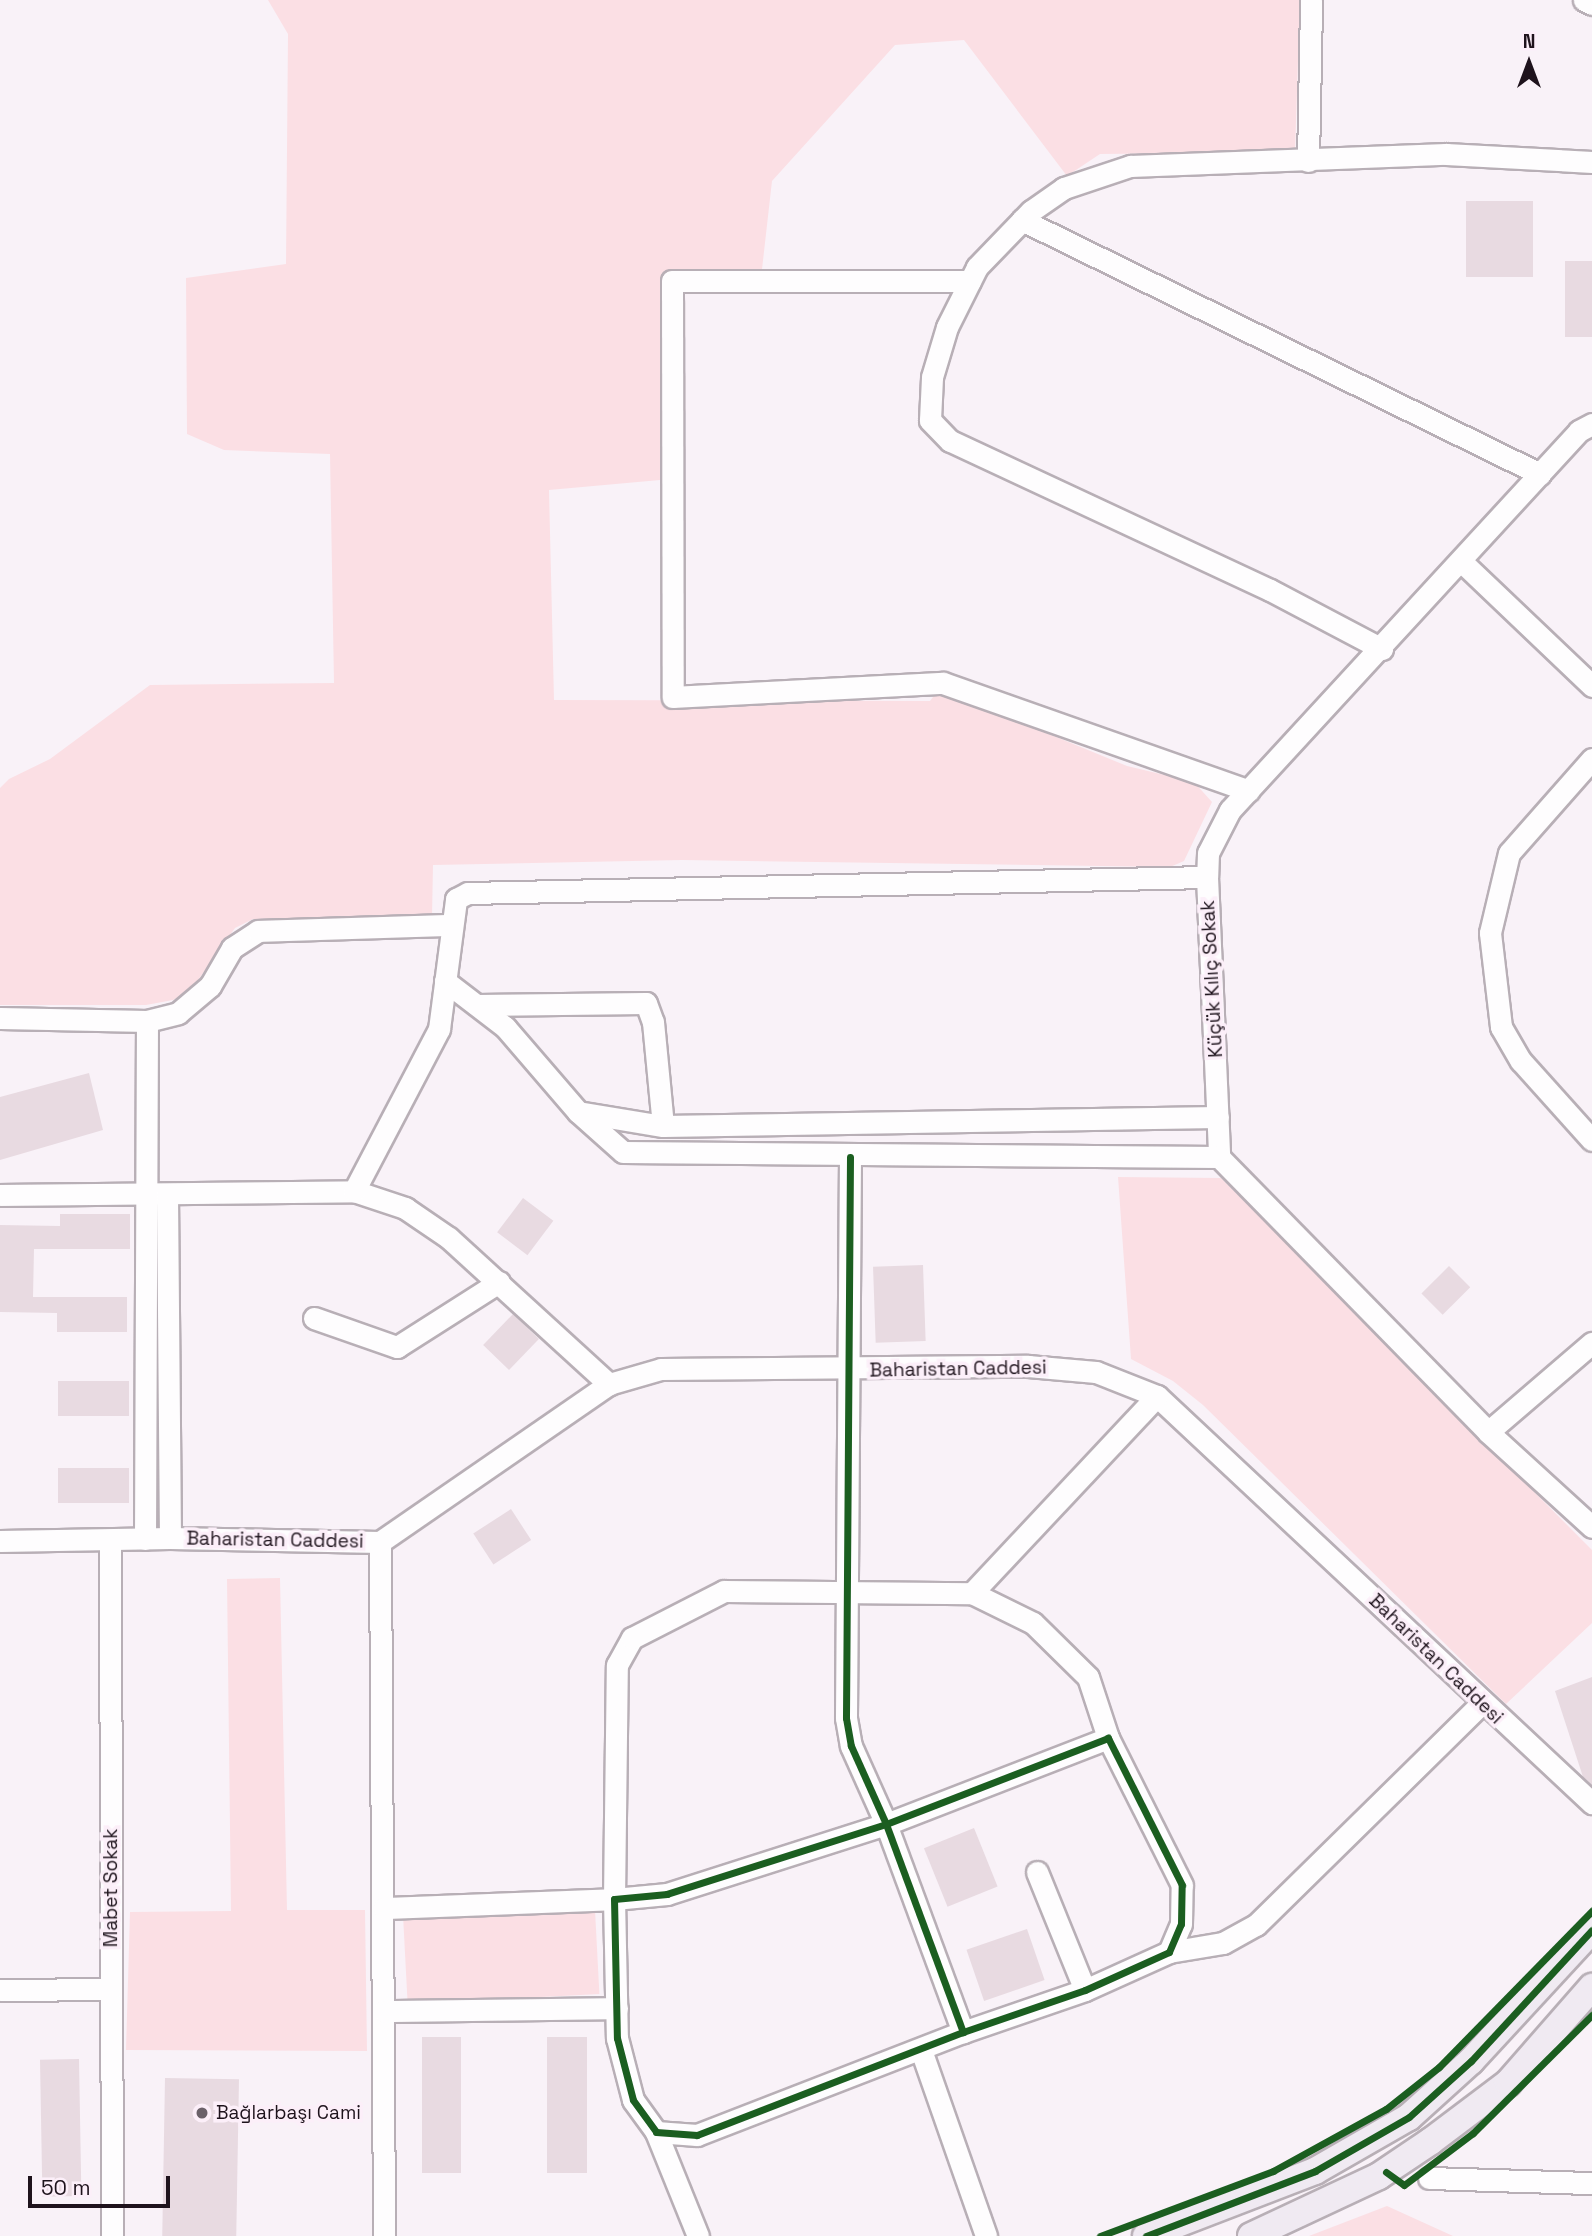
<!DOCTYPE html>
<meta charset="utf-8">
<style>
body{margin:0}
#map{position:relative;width:1592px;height:2236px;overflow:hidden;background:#f9f2f8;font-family:"Space Grotesk",sans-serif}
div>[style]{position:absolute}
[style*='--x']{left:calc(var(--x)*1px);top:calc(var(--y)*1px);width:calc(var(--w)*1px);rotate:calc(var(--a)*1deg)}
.green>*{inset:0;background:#fbdfe4;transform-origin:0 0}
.building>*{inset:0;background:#e8dae1;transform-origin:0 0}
.roads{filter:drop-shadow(2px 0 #b8afb6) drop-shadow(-2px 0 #b8afb6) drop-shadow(0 2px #b8afb6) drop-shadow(0 -2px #b8afb6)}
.minor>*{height:21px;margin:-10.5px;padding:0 10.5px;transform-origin:10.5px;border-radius:10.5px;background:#fefdfe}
.major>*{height:26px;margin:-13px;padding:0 13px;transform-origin:13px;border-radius:13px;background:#f0eaf2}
.cycleway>*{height:7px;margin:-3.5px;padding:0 3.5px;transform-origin:3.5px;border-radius:3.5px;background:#1b5e20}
.dots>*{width:19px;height:19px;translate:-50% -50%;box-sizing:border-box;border:4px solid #fceff9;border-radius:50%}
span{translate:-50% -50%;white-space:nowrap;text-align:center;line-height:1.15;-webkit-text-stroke:7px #fceff9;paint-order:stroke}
.street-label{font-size:19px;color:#1e131c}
.poi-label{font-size:19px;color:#1e131c}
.left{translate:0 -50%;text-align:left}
.north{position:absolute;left:1494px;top:28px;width:70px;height:70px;-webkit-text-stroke:5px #fceff9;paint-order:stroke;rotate:0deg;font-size:19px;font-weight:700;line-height:28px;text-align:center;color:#1e131c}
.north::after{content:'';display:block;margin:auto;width:24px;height:32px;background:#1e131c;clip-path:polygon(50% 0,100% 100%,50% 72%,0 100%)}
.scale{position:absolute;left:28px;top:2176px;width:142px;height:32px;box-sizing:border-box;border:4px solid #1e131c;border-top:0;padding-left:9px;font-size:21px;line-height:24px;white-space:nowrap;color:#1e131c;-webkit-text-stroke:5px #fceff9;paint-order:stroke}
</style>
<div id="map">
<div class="green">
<i style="clip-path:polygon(268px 0,1300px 0,1295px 152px,1100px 154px,1067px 176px,964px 40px,895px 45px,772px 181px,760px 287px,672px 286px,660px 480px,549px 490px,554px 700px,930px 701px,939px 689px,1127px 766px,1194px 782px,1212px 802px,1184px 861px,1170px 867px,682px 860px,433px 865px,432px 917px,253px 919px,235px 928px,191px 990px,173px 1000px,146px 1005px,0 1005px,0 788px,9px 779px,50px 759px,150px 685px,334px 683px,330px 454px,224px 450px,187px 434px,186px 278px,286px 264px,288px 34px)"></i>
<i style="clip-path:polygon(1118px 1177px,1221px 1178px,1592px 1550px,1592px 1623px,1506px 1704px,1203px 1405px,1173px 1381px,1131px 1359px)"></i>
<i style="clip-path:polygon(280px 1578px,287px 1910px,365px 1910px,367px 2051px,126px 2050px,130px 1912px,231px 1911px,227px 1579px)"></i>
<i style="left:595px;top:1910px;width:84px;height:192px;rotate:87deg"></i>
<i style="clip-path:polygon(1387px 2206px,1453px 2236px,1309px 2236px)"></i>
</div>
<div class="building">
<i style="left:1466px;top:201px;width:67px;height:76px"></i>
<i style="left:1565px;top:261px;width:27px;height:76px"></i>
<i style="clip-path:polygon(89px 1073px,103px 1130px,0 1160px,0 1097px)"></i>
<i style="left:523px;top:1198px;width:38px;height:43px;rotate:37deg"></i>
<i style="clip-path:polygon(60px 1214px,130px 1214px,130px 1249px,34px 1249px,33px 1297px,127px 1297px,127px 1332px,57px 1332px,57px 1313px,0 1312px,0 1225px,60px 1226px)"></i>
<i style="left:923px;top:1265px;width:76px;height:50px;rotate:88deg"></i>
<i style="left:1449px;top:1266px;width:30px;height:39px;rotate:45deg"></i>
<i style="left:513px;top:1314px;width:36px;height:43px;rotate:44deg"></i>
<i style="left:58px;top:1381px;width:71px;height:35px"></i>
<i style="left:58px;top:1468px;width:71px;height:35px"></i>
<i style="left:511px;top:1509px;width:37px;height:45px;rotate:57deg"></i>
<i style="clip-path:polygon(1592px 1677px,1592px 1785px,1583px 1777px,1555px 1691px)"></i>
<i style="left:974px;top:1828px;width:63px;height:54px;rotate:68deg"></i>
<i style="left:1027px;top:1929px;width:54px;height:64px;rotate:71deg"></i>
<i style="left:422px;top:2037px;width:39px;height:136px"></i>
<i style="left:547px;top:2037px;width:40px;height:136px"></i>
<i style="left:79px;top:2059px;width:137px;height:39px;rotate:89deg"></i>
<i style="left:165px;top:2078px;width:74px;height:158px;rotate:1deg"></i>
</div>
<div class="roads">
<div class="minor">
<i style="--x:1584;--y:0;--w:9;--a:27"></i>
<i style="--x:1308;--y:161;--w:161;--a:-88.9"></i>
<i style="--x:1022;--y:220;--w:577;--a:26.12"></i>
<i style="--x:970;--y:281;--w:298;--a:180"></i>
<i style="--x:672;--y:281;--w:416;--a:89.9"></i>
<i style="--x:673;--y:697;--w:270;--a:-3"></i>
<i style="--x:943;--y:683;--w:324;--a:19.4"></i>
<i style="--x:1592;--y:424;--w:15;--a:152"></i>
<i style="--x:1579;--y:431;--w:515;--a:132.64"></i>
<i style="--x:1230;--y:810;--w:48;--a:117.1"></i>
<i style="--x:1208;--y:853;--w:24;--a:92"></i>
<i style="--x:1207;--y:877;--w:280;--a:87.5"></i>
<i style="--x:1219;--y:1157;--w:385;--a:45.6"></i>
<i style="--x:1488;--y:1432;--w:141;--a:42.4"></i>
<i style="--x:1462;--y:562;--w:180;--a:43.6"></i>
<i style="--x:1382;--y:649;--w:127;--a:-152.2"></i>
<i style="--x:1270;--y:590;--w:353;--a:-155"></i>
<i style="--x:950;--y:441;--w:29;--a:-134"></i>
<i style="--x:930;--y:420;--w:43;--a:-87.3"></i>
<i style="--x:932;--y:377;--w:52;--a:-73.3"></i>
<i style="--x:947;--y:327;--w:67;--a:-63.4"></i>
<i style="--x:977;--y:267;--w:78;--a:-46"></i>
<i style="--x:1031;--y:211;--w:40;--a:-34.9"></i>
<i style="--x:1064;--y:188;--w:70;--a:-18.4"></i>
<i style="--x:1130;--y:166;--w:316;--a:-2.2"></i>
<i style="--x:1446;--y:154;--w:146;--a:3.1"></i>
<i style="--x:1592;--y:759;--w:125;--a:131.4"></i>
<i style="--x:1509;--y:853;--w:82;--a:103.4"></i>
<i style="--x:1490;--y:933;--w:95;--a:83.3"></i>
<i style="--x:1501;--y:1027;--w:39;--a:60"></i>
<i style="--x:1521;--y:1061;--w:106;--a:48.1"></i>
<i style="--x:445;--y:981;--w:76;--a:37.5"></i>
<i style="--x:505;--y:1027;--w:112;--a:49.3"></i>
<i style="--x:578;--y:1112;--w:60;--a:41.6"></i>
<i style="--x:623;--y:1152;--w:596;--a:0.48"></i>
<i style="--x:477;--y:1005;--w:169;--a:-0.7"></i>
<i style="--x:646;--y:1003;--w:20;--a:70"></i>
<i style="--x:653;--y:1022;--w:104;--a:84.5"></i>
<i style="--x:0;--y:1018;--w:147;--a:1.2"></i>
<i style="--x:147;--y:1021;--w:32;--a:-14"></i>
<i style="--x:178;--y:1013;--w:42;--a:-40.2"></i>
<i style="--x:210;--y:986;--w:44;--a:-59.9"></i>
<i style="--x:232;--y:948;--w:31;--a:-33"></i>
<i style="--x:258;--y:931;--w:194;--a:-1.8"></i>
<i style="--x:578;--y:1112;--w:86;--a:9.4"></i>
<i style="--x:663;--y:1126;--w:555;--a:-0.93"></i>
<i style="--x:850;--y:1157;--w:561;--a:90.41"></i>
<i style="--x:846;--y:1718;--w:28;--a:80"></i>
<i style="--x:851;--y:1746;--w:85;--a:65.8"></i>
<i style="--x:886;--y:1824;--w:222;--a:69.7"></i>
<i style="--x:963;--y:2032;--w:129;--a:-19"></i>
<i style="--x:1085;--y:1990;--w:92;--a:-24.3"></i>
<i style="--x:1169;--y:1952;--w:30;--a:-67"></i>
<i style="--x:1181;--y:1924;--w:39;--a:-89"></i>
<i style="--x:1182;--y:1885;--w:165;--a:-116.7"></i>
<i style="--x:1108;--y:1738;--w:238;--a:158.8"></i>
<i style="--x:886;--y:1824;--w:230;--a:162.3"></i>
<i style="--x:667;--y:1894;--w:53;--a:174.6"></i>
<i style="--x:614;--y:1899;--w:139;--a:88.8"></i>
<i style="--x:617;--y:2038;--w:64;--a:75.5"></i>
<i style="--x:633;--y:2100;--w:39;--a:54"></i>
<i style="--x:656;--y:2132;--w:41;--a:4.2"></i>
<i style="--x:697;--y:2135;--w:285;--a:-21.2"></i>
<i style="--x:354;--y:1191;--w:54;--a:18.4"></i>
<i style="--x:405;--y:1208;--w:53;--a:34.3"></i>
<i style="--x:449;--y:1238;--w:217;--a:42.4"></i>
<i style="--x:0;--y:1195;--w:354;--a:-0.6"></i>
<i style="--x:354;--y:1191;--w:183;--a:-62.3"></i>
<i style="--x:439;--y:1029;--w:131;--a:-82.5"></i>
<i style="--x:456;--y:899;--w:13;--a:-27"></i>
<i style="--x:468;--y:893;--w:739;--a:-1.24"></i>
<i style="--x:167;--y:1195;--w:343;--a:89.5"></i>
<i style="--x:314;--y:1318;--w:88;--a:19.3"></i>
<i style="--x:397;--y:1347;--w:121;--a:-32.5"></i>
<i style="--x:1488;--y:1432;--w:137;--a:-40.6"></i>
<i style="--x:145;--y:1539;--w:518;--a:-89.78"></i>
<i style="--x:110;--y:1540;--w:696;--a:89.84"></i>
<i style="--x:0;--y:1541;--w:170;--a:-1"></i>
<i style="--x:170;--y:1538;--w:210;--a:1.1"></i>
<i style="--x:380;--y:1542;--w:278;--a:-34.6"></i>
<i style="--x:609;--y:1384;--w:54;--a:-16.1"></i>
<i style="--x:661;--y:1369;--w:367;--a:-0.5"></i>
<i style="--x:1028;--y:1366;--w:68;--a:5"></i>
<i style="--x:1096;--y:1372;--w:66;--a:21.5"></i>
<i style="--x:1157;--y:1396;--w:596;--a:43.1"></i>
<i style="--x:380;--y:1542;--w:694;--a:89.67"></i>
<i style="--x:972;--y:1593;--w:270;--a:-46.8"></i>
<i style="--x:1037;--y:1872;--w:127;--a:67.9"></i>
<i style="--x:384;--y:1908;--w:230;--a:-2.2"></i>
<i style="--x:614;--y:1899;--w:234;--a:-89.3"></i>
<i style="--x:617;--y:1665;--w:31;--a:-61"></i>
<i style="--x:632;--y:1638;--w:103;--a:-27.1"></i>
<i style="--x:724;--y:1591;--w:248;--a:0.5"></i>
<i style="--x:972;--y:1593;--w:68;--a:26.2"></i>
<i style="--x:1033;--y:1623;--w:77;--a:44.5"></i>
<i style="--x:1088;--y:1677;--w:64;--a:71.8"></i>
<i style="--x:1169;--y:1952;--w:55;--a:-9.5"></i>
<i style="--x:1223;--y:1943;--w:38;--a:-29"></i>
<i style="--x:1256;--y:1925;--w:317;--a:-44.5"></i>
<i style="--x:0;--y:1990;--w:111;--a:-0.5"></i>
<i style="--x:384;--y:2011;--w:233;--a:-0.7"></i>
<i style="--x:921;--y:2050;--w:197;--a:70.7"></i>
<i style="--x:656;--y:2132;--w:112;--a:68"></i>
<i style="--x:1429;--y:2178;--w:163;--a:1.8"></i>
</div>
<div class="major">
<i style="--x:1146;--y:2236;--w:181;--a:-21"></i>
<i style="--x:1315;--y:2171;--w:108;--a:-29.9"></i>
<i style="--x:1409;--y:2117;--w:84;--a:-42.1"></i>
<i style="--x:1471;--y:2061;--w:178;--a:-47.3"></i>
<i style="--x:1251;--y:2236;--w:141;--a:-25.1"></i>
<i style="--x:1379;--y:2176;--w:63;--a:-33.9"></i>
<i style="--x:1431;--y:2141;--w:96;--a:-37"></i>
<i style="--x:1508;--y:2083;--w:128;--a:-48.8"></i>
</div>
</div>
<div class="cycleway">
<i style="--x:850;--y:1157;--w:561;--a:90.41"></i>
<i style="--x:846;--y:1718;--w:28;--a:80"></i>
<i style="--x:851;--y:1746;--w:85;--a:65.8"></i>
<i style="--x:886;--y:1824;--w:222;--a:69.7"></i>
<i style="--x:963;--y:2032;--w:129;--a:-19"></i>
<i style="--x:1085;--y:1990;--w:92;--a:-24.3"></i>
<i style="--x:1169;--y:1952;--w:30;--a:-67"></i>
<i style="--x:1181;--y:1924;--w:39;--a:-89"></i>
<i style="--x:1182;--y:1885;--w:165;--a:-116.7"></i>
<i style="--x:1108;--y:1738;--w:238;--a:158.8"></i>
<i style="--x:886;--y:1824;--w:230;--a:162.3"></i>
<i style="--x:667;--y:1894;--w:53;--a:174.6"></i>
<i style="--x:614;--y:1899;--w:139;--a:88.8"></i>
<i style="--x:617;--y:2038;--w:64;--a:75.5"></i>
<i style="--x:633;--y:2100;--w:39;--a:54"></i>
<i style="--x:656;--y:2132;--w:41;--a:4.2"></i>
<i style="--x:697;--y:2135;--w:285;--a:-21.2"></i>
<i style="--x:1386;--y:2172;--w:22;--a:36"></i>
<i style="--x:1404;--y:2185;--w:86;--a:-37"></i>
<i style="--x:1473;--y:2133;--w:168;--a:-44.8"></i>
<i style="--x:1100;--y:2236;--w:185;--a:-20.6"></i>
<i style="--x:1273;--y:2171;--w:129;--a:-28.8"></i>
<i style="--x:1386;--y:2109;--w:68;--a:-38.4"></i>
<i style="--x:1439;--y:2067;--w:219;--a:-45.6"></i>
<i style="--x:1146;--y:2236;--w:181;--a:-21"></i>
<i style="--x:1315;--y:2171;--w:108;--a:-29.9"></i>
<i style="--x:1409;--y:2117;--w:84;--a:-42.1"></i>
<i style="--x:1471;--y:2061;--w:178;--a:-47.3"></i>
</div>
<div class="dots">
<i style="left:202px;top:2113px;background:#6b6169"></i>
</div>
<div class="street-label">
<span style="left:1212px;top:979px;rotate:-93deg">Küçük Kılıç Sokak</span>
<span style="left:958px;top:1369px;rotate:-1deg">Baharistan Caddesi</span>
<span style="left:275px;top:1540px;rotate:1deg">Baharistan Caddesi</span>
<span style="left:1436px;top:1659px;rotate:44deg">Baharistan Caddesi</span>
<span style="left:111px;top:1888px;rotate:-90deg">Mabet Sokak</span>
</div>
<div class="poi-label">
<span class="left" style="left:216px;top:2113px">Bağlarbaşı Cami</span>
</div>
<div class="north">N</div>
<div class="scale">50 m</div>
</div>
